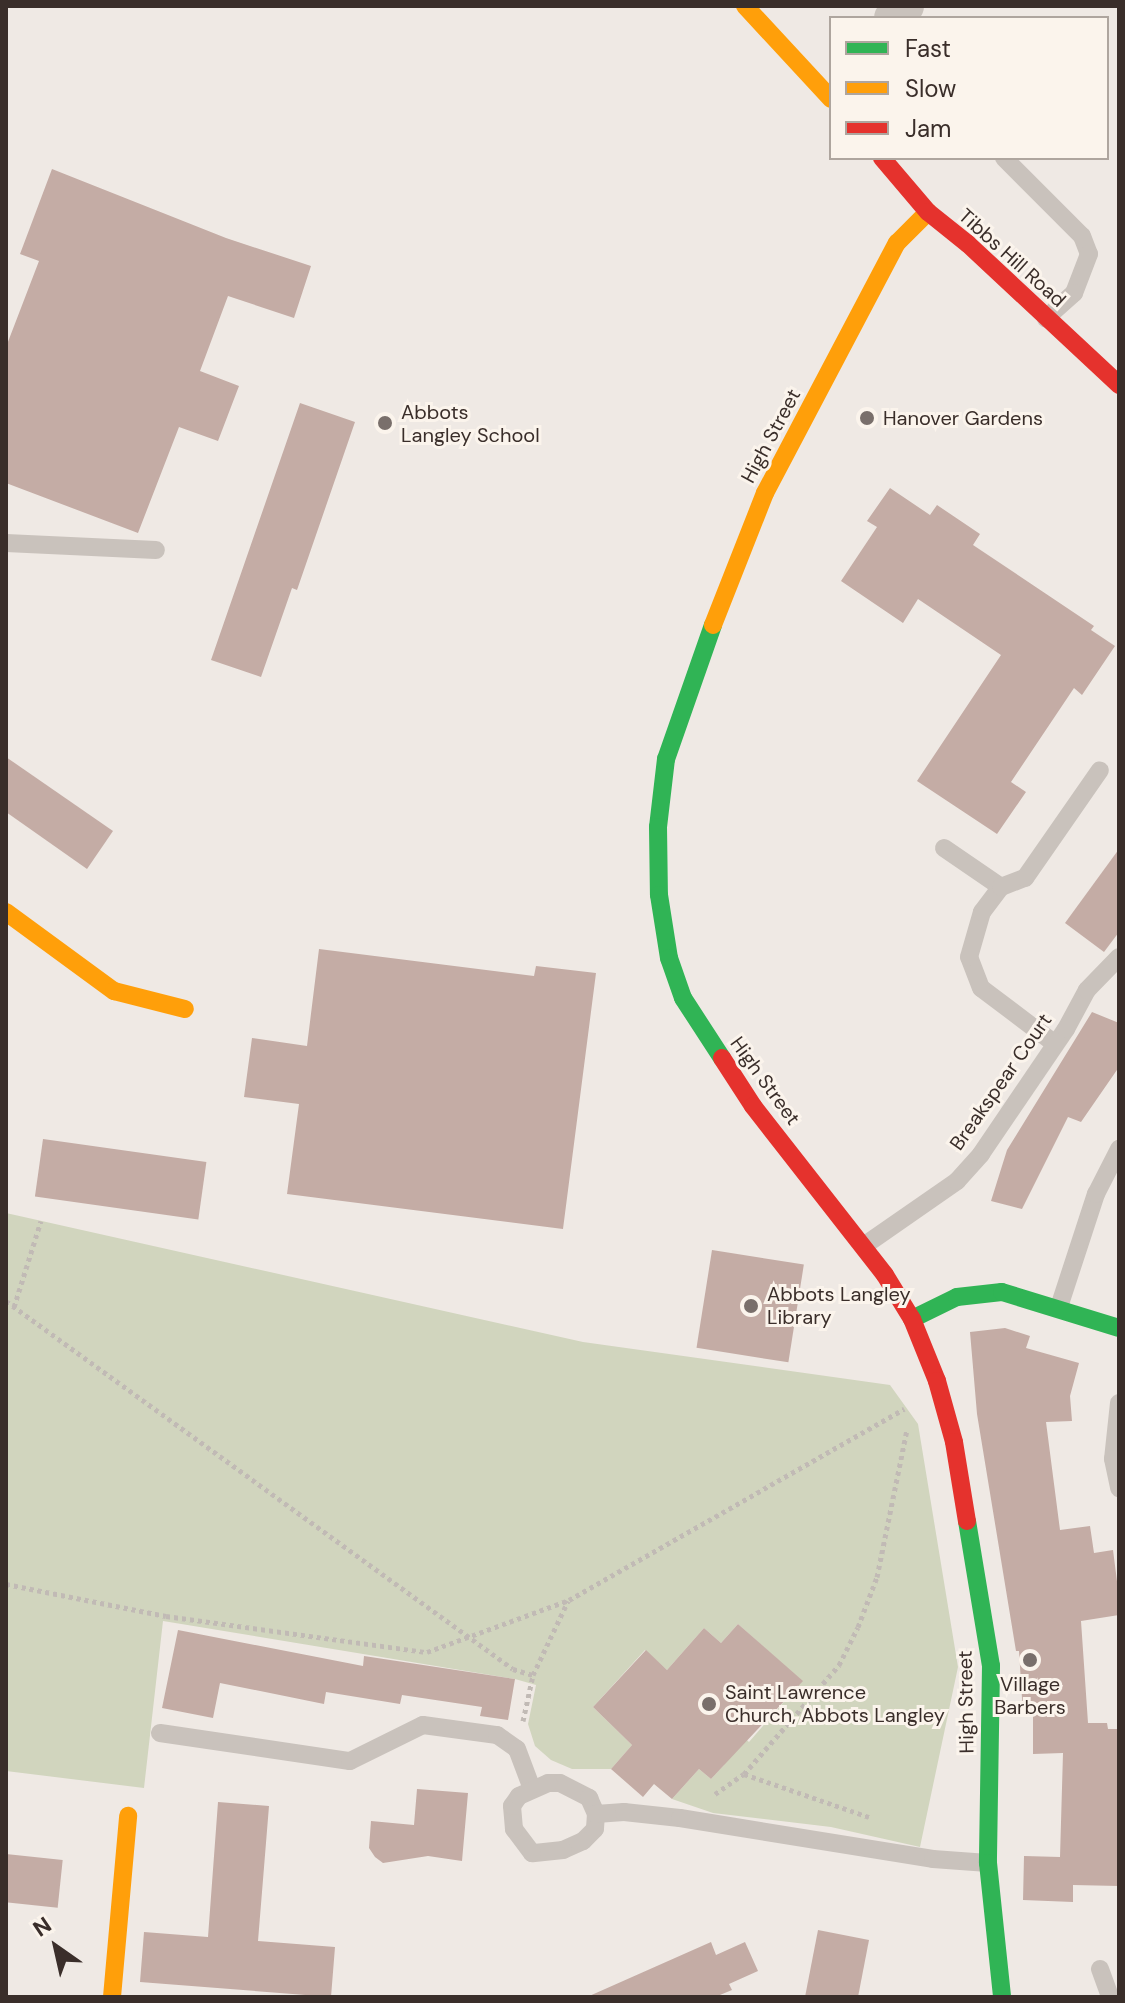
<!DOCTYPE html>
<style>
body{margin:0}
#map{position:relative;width:1125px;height:2003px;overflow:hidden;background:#efe9e4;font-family:"DM Sans",sans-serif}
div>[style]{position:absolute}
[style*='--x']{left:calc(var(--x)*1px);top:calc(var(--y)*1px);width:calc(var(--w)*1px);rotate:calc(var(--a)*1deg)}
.green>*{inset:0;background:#d1d5be}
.building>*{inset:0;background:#c4aca5;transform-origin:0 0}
.path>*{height:5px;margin-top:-2.5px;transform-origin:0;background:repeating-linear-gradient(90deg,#c1bab5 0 4px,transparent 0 8px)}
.lane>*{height:18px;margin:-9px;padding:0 9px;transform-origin:9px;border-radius:9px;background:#c9c2bc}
.street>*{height:38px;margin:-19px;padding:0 19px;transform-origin:19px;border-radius:19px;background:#c9c2bc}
.fast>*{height:18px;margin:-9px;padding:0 9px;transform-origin:9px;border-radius:9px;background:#30b455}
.slow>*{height:18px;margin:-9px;padding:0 9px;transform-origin:9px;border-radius:9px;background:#ff9f0a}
.jam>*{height:18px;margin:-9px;padding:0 9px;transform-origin:9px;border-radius:9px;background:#e5322d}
.dots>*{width:22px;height:22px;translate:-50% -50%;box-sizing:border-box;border:4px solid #fbf4ec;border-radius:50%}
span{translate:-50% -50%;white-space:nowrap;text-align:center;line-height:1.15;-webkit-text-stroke:6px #fbf4ec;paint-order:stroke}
.street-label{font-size:20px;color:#3a2e2a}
.poi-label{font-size:20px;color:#3a2e2a}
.left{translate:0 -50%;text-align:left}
.frame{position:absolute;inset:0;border:8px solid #3a2e2a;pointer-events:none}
.legend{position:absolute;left:829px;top:16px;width:280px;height:144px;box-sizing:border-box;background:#fbf4ec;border:2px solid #aea59e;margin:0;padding:10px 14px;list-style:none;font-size:24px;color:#3a2e2a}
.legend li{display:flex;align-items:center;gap:16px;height:40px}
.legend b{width:40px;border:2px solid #aea59e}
.north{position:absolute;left:16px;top:1907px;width:80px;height:80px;-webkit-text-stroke:6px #fbf4ec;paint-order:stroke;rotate:326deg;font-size:22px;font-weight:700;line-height:32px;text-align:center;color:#3a2e2a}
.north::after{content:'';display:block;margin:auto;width:28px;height:36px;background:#3a2e2a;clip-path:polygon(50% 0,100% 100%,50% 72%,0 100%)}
</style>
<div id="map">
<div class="green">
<i style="clip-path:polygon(6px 1213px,583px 1342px,890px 1385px,918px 1424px,958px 1667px,920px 1847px,831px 1827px,713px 1813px,672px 1799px,699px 1769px,711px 1779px,724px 1765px,734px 1728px,749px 1742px,802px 1681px,738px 1624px,721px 1643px,704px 1628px,667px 1670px,645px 1650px,593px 1707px,632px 1745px,611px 1769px,572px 1769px,551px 1760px,535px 1746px,528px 1724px,536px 1685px,515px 1679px,163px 1621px,144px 1788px,6px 1771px)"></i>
</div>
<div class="building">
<i style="clip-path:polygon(52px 169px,226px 238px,311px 266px,294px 318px,228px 296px,200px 371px,239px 386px,218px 441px,179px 427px,138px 533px,6px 483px,6px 347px,39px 261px,20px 254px)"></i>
<i style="clip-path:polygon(300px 403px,355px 422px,297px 590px,292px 588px,261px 677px,211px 660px)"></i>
<i style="clip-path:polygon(890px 488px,930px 515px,937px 505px,980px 534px,973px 545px,1094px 626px,1091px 630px,1115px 646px,1082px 695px,1074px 688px,1011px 782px,1026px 792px,997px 834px,917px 781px,1001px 655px,918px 599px,903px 623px,841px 581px,877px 527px,867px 521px)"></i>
<i style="clip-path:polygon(6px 757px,113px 831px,87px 869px,6px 812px)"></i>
<i style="clip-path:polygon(1119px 849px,1119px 932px,1104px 952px,1065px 923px)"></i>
<i style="clip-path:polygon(319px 949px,534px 976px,536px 966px,596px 973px,563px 1229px,287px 1194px,299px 1104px,244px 1097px,252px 1038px,307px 1046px)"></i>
<i style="clip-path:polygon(1092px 1012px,1119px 1023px,1119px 1067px,1081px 1122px,1068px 1117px,1022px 1209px,991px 1201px,1007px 1150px)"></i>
<i style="left:43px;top:1139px;width:165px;height:58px;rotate:8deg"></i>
<i style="left:712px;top:1250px;width:93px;height:99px;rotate:9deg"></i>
<i style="clip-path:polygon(1005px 1328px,1030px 1336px,1026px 1348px,1079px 1363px,1070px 1396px,1072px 1421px,1046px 1422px,1060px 1530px,1090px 1526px,1094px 1553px,1113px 1550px,1119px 1597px,1119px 1615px,1081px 1621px,1088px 1723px,1107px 1723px,1108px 1729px,1119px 1729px,1119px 1886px,1073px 1885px,1073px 1902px,1023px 1900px,1024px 1856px,1060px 1857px,1063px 1753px,1033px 1754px,1033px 1714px,1023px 1714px,1019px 1651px,1016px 1651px,977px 1414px,970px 1332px)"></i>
<i style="clip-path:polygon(738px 1624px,803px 1681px,711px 1779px,699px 1769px,672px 1799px,654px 1784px,643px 1797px,611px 1769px,632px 1745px,593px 1707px,646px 1650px,667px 1670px,704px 1628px,721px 1643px)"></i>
<i style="clip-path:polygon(178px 1630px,363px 1666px,364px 1656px,515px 1679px,508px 1720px,480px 1716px,482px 1707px,402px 1695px,400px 1704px,326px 1692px,324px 1704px,220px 1683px,213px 1718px,162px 1708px)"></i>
<i style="clip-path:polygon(417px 1789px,468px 1793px,462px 1861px,428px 1856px,383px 1863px,375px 1857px,369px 1848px,371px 1821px,414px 1825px)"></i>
<i style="clip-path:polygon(218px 1802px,269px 1806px,258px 1941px,335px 1947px,331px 1997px,140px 1982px,144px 1932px,208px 1937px)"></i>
<i style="left:6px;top:1854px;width:57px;height:48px;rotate:6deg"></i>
<i style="clip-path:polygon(818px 1930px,869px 1940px,858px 1997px,805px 1997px)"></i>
<i style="clip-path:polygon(711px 1942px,716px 1955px,745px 1942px,758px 1971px,729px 1984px,732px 1990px,715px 1997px,587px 1997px)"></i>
</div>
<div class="path">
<i style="--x:6;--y:1301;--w:626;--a:35.97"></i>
<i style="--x:513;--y:1669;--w:21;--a:17"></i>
<i style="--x:533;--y:1675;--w:82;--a:-64.7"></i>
<i style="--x:14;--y:1307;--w:90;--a:-72.6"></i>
<i style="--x:6;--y:1584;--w:163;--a:11.3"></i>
<i style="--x:166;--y:1616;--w:263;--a:7.9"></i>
<i style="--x:427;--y:1652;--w:151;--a:-20.1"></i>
<i style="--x:569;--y:1600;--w:386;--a:-29.7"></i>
<i style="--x:523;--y:1721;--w:47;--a:-77.7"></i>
<i style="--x:715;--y:1794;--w:35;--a:-35"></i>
<i style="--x:869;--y:1817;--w:132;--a:-161"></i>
<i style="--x:744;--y:1774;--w:145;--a:-48.9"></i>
<i style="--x:839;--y:1665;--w:42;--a:-63.4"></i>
<i style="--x:858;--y:1627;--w:53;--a:-69.2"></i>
<i style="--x:877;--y:1577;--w:150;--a:-78.5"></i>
</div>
<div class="lane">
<i style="--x:1004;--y:158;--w:110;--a:45"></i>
<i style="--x:1082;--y:236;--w:19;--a:69"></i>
<i style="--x:1089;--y:254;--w:42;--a:111"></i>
<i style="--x:1074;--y:293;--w:38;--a:138"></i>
<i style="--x:6;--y:543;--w:150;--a:2.7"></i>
<i style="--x:944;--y:848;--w:69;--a:34.4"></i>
<i style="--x:1054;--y:1043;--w:91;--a:-143"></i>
<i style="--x:981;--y:988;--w:33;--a:-111"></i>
<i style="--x:969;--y:957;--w:47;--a:-73.9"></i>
<i style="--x:982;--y:912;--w:31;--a:-53"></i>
<i style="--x:1001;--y:887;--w:26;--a:-21"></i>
<i style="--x:1025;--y:878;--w:131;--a:-55.2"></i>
<i style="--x:865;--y:1245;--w:112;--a:-34.8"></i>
<i style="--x:957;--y:1181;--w:36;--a:-48"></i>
<i style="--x:981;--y:1154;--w:151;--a:-55.8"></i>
<i style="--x:1066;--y:1029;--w:44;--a:-61.7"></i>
<i style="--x:1087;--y:990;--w:46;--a:-45.9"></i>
<i style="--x:1059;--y:1307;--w:119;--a:-71.9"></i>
<i style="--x:1096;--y:1194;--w:51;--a:-62.9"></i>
<i style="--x:1119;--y:1403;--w:56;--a:96.1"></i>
<i style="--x:1113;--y:1459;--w:30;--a:78"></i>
<i style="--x:160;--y:1733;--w:192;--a:8.4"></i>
<i style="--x:350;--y:1761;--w:81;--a:-26.3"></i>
<i style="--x:423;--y:1725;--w:75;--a:7.7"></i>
<i style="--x:497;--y:1735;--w:24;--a:35"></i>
<i style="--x:517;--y:1749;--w:43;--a:69.4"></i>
<i style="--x:548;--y:1783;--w:12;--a:0"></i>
<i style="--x:560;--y:1783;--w:33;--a:27"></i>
<i style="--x:589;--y:1798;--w:17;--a:66"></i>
<i style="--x:596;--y:1814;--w:15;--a:94"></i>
<i style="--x:595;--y:1829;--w:17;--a:135"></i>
<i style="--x:583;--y:1841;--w:22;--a:156"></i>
<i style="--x:563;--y:1850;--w:31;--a:174"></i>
<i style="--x:532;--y:1853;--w:30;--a:-127"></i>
<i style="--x:514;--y:1829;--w:23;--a:-95"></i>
<i style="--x:512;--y:1806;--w:12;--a:-55"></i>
<i style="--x:519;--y:1796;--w:32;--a:-24"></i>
<i style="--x:596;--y:1814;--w:28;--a:-4"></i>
<i style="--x:624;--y:1812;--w:56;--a:6.1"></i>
<i style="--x:680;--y:1818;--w:256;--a:9.2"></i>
<i style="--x:933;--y:1859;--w:55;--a:4.2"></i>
<i style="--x:1100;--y:1969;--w:30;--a:70"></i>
</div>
<div class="street">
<i style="--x:893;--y:18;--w:17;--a:-45"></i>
</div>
<div class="fast">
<i style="--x:713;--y:625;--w:142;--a:109.3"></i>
<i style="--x:666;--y:759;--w:68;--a:96.7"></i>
<i style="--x:658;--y:827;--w:68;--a:89.2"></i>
<i style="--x:659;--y:895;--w:64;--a:81"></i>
<i style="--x:669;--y:958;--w:42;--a:70.7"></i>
<i style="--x:683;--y:998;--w:72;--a:57"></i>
<i style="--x:912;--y:1319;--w:50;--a:-26.1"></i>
<i style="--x:957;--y:1297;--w:45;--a:-6.3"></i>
<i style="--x:1002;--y:1292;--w:122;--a:17.1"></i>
<i style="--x:967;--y:1521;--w:147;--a:80.6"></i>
<i style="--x:991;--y:1666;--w:197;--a:90.9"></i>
<i style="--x:988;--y:1863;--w:135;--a:84"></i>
</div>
<div class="slow">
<i style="--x:745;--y:6;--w:127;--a:47.2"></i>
<i style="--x:713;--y:625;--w:142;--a:-68.5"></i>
<i style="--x:765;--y:493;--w:283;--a:-62.2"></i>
<i style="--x:897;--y:243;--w:44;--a:-45"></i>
<i style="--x:6;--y:912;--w:134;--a:36.2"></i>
<i style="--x:114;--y:991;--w:73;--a:14.2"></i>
<i style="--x:112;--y:1997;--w:182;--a:-84.9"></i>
</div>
<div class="jam">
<i style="--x:882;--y:158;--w:71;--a:49.6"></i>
<i style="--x:928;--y:212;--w:51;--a:38.7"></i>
<i style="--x:968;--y:244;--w:207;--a:43"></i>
<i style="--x:722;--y:1058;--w:57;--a:57.1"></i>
<i style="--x:753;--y:1106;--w:214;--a:52"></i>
<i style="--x:885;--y:1275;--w:52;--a:58.5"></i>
<i style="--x:912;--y:1319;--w:67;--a:68"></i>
<i style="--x:937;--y:1381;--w:63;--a:74.4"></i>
<i style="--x:954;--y:1442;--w:80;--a:80.7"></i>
</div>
<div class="dots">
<i style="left:867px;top:418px;background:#796f6b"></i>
<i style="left:385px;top:423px;background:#796f6b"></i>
<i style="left:751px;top:1306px;background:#796f6b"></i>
<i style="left:1030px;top:1660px;background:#796f6b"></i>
<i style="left:709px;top:1704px;background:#796f6b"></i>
</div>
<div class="street-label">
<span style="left:1012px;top:258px;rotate:42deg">Tibbs Hill Road</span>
<span style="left:771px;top:436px;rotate:-62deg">High Street</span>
<span style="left:765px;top:1081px;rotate:54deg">High Street</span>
<span style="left:1001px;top:1082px;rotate:-55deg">Breakspear Court</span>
<span style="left:966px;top:1702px;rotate:-91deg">High Street</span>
</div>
<div class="poi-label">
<span class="left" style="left:401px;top:424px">Abbots<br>Langley School</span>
<span class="left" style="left:883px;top:418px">Hanover Gardens</span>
<span class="left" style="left:767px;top:1306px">Abbots Langley<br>Library</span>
<span style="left:1030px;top:1696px">Village<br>Barbers</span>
<span class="left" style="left:725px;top:1704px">Saint Lawrence<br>Church, Abbots Langley</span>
</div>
<div class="frame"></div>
<ul class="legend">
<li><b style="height:10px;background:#30b455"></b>Fast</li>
<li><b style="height:10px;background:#ff9f0a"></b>Slow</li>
<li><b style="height:10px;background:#e5322d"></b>Jam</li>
</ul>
<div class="north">N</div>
</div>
